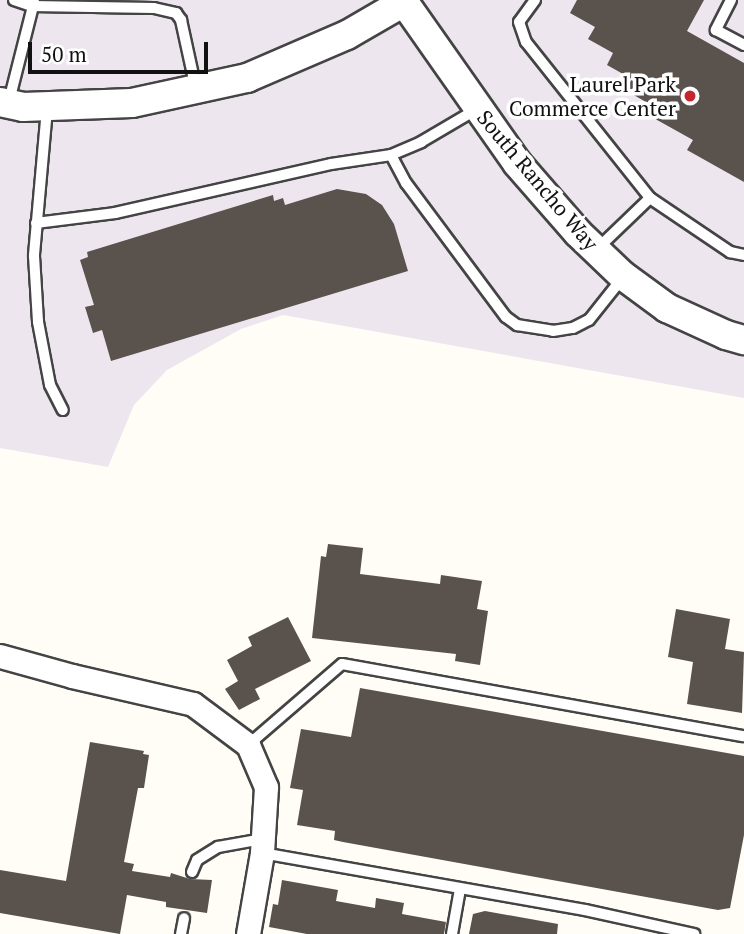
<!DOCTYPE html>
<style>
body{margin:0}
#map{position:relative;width:744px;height:934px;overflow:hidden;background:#fffdf5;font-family:"PT Serif",serif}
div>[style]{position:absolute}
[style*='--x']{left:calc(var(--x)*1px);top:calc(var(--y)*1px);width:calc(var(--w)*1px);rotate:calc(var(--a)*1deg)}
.industrial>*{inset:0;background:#eee6ef}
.building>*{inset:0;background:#5a524d}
.roads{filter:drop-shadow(2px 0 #444) drop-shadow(-2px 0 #444) drop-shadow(0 2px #444) drop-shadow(0 -2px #444)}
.service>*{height:10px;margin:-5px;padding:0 5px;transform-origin:5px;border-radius:5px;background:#fff}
.minor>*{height:23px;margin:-11.5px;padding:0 11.5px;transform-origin:11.5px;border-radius:11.5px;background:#fff}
.tertiary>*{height:28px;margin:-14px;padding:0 14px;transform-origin:14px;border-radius:14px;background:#fff}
.dots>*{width:19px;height:19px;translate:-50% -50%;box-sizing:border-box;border:4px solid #fff;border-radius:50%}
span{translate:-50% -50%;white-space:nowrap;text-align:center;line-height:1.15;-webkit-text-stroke:7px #fff;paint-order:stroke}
.poi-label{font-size:21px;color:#111}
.right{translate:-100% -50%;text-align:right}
.street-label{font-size:21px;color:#111}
.scale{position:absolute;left:28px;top:42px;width:180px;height:32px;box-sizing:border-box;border:4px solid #111;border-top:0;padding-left:9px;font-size:21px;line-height:24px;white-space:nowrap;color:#111;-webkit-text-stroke:5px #fff;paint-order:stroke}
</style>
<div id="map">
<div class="industrial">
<i style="clip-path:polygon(0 0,744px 0,744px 398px,283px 315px,241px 329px,167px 370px,134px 405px,108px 467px,0 448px)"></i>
</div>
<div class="building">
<i style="clip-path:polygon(577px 0,704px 0,687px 31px,744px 63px,744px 182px,687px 150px,693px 140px,641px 111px,646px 102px,625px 90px,632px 79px,607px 65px,613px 53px,588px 39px,595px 27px,570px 13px)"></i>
<i style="clip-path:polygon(337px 189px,366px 194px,382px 205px,394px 224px,408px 271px,111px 361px,102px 330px,93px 333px,85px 307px,94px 305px,80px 260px,88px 257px,87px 252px,273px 195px,274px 201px,283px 198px,285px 205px)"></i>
<i style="clip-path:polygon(328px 544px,363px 548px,360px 574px,440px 584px,441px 575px,482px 581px,477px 609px,488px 611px,480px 665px,455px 661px,456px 654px,312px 638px,321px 556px,326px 557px)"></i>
<i style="clip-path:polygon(676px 609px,730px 619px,725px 649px,744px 652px,742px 713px,687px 704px,693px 662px,668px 657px)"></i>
<i style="clip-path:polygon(288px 617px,311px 661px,255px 689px,260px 699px,239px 710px,225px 689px,238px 681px,227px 660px,252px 646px,248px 637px)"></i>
<i style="clip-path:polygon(360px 688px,744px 756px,744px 835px,730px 908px,718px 910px,343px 842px,334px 840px,335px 831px,297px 825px,303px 790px,290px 788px,301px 729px,351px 737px)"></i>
<i style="clip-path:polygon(90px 742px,144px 751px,143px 754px,149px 755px,144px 788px,138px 788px,124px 862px,134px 864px,132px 871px,170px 877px,171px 873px,190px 879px,212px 880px,207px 913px,166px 907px,166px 902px,127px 895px,120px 934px,0 913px,0 870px,66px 881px)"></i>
<i style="clip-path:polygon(282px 880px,338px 890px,336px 901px,375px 908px,376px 898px,404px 903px,402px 914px,446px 922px,444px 934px,307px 934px,269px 927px,273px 904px,278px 905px)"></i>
<i style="clip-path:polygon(485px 911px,558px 924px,557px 934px,469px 934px,473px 914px)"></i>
</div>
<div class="roads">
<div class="service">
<i style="--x:14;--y:0;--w:18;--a:19"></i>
<i style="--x:31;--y:6;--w:123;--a:0.9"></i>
<i style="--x:154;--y:8;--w:23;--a:13"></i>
<i style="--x:176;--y:13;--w:9;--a:54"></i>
<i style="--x:181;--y:20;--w:71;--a:77.7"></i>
<i style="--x:535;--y:0;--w:27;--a:126"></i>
<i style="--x:519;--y:22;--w:21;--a:71"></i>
<i style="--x:526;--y:42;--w:199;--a:51.5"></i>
<i style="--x:650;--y:198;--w:75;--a:136.1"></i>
<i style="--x:731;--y:0;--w:34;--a:117"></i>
<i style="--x:716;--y:30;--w:32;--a:28"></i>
<i style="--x:9;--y:101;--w:102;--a:-75.8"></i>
<i style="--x:47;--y:109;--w:148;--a:95.1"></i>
<i style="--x:34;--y:256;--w:66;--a:86.5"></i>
<i style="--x:38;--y:322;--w:64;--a:79.2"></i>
<i style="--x:50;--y:385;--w:28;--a:63"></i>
<i style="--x:391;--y:155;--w:32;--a:62"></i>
<i style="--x:406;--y:183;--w:167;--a:53.3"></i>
<i style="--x:506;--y:317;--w:14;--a:36"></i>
<i style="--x:517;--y:325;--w:36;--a:9"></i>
<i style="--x:553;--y:331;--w:20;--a:-9"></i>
<i style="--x:573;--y:328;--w:18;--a:-27"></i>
<i style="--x:589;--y:320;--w:56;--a:-51.5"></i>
<i style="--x:650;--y:198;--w:97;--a:34"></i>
<i style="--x:730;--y:252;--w:14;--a:12"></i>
<i style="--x:36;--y:223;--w:80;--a:-7.2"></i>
<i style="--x:115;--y:213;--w:221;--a:-12.8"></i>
<i style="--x:331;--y:164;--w:61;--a:-8.5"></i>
<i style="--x:391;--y:155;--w:33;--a:-23"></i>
<i style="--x:421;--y:142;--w:65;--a:-30.5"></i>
<i style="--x:248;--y:745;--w:124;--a:-40.8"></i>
<i style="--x:342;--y:664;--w:408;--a:10.2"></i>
<i style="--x:262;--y:853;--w:328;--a:10"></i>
<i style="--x:585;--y:910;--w:112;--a:12.4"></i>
<i style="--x:192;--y:872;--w:13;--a:-67"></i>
<i style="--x:197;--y:860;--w:25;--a:-32"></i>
<i style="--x:218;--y:847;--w:46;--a:-10.1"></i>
<i style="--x:181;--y:934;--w:16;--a:-79"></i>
<i style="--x:452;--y:934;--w:46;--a:-79.9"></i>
</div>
<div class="minor">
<i style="--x:0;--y:656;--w:75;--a:15.5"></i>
<i style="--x:72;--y:676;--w:124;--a:13"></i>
<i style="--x:193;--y:704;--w:69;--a:36.7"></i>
<i style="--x:248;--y:745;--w:46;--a:66.8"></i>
<i style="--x:266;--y:787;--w:66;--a:93.5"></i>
<i style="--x:262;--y:853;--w:82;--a:99.8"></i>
</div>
<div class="tertiary">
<i style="--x:0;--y:102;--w:24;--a:12"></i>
<i style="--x:23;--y:107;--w:109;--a:-2.1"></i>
<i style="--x:132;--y:103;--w:118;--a:-12.3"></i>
<i style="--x:247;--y:78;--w:109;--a:-23.3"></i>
<i style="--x:347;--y:35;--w:66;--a:-30.1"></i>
<i style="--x:404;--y:2;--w:197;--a:54.9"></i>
<i style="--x:517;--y:163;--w:93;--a:48.9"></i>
<i style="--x:578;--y:233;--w:61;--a:43.7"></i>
<i style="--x:622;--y:275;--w:56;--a:36.3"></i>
<i style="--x:667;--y:308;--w:65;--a:24.6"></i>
<i style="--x:726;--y:335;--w:19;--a:16"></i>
</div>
</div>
<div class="dots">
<i style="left:690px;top:96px;background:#c4262e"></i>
</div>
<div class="poi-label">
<span class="right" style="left:676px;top:96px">Laurel Park<br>Commerce Center</span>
</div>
<div class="street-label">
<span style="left:538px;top:180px;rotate:50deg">South Rancho Way</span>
</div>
<div class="scale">50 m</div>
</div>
